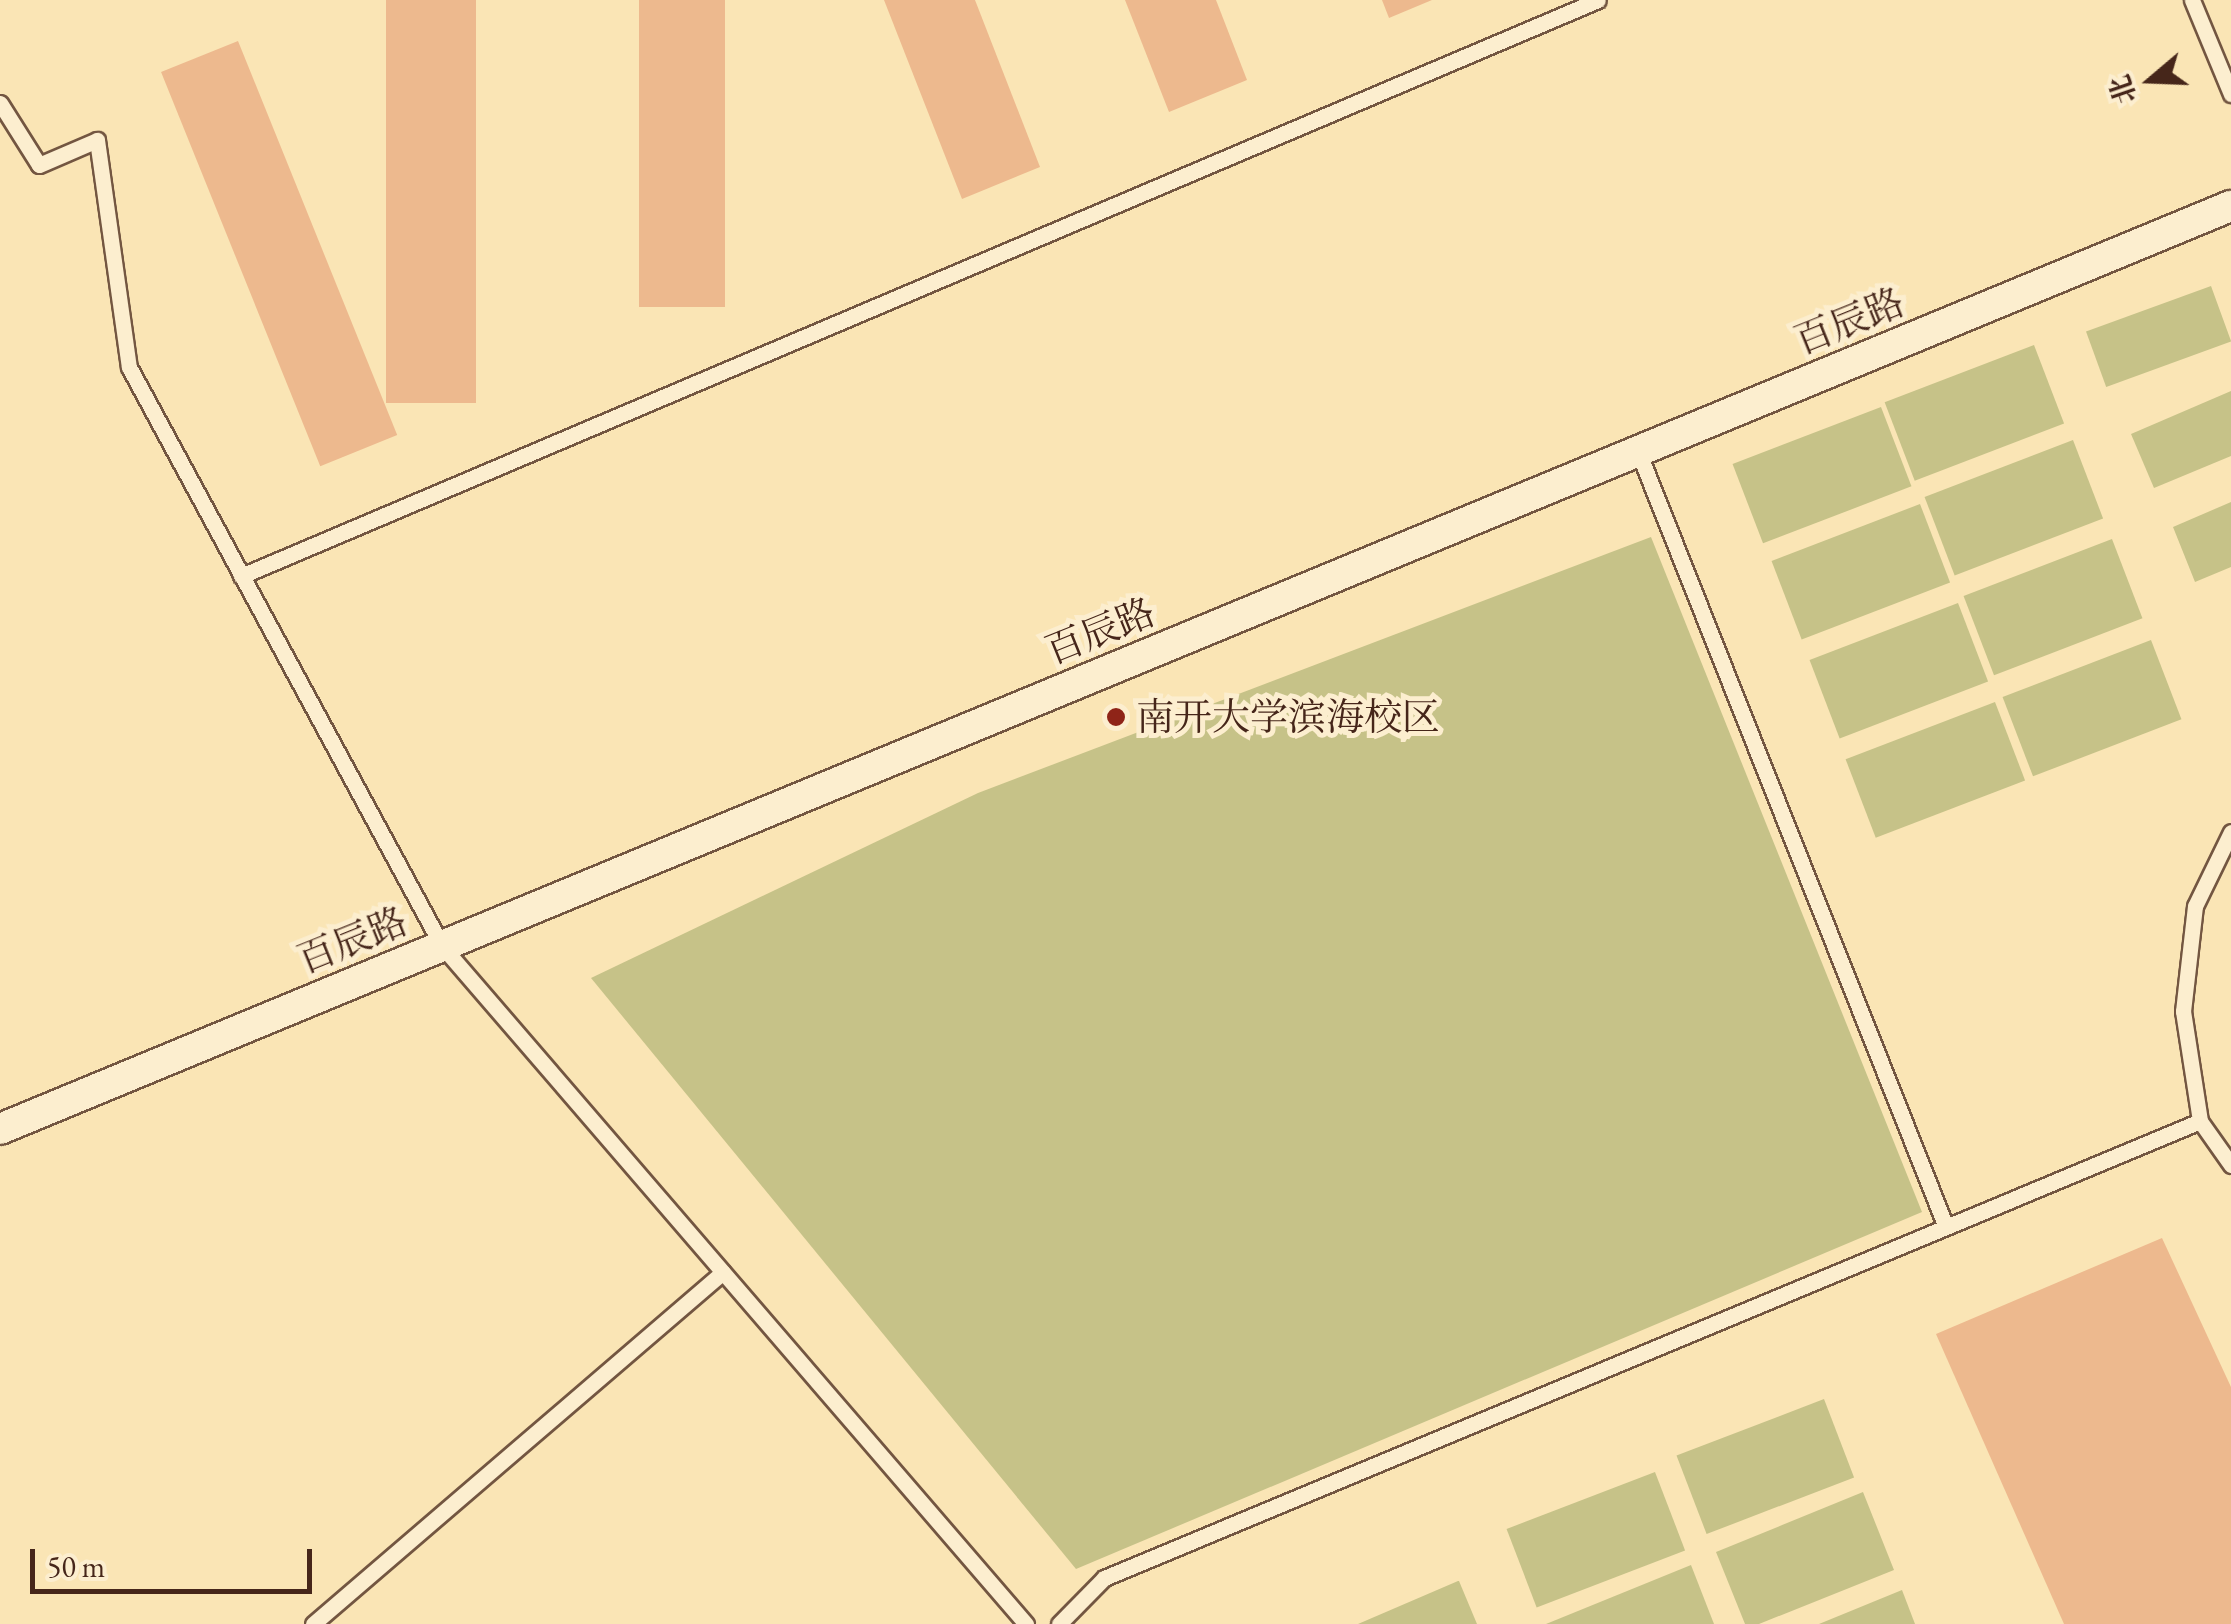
<!DOCTYPE html>
<meta charset="utf-8">
<style>
body{margin:0}
#map{position:relative;width:2231px;height:1624px;overflow:hidden;background:#fae5b5;font-family:"EB Garamond","Noto Serif SC",serif}
div>[style]{position:absolute}
[style*='--x']{left:calc(var(--x)*1px);top:calc(var(--y)*1px);width:calc(var(--w)*1px);rotate:calc(var(--a)*1deg)}
.green>*{inset:0;background:#c6c288;transform-origin:0 0}
.building>*{inset:0;background:#edb98e;transform-origin:0 0}
.roads{filter:drop-shadow(2px 0 #735641) drop-shadow(-2px 0 #735641) drop-shadow(0 2px #735641) drop-shadow(0 -2px #735641)}
.service>*{height:15px;margin:-7.5px;padding:0 7.5px;transform-origin:7.5px;border-radius:7.5px;background:#fceecf}
.minor>*{height:30px;margin:-15px;padding:0 15px;transform-origin:15px;border-radius:15px;background:#fceecf}
.dots>*{width:28px;height:28px;translate:-50% -50%;box-sizing:border-box;border:5px solid #fceecf;border-radius:50%}
span{translate:-50% -50%;white-space:nowrap;text-align:center;line-height:1.15;-webkit-text-stroke:10px #fceecf;paint-order:stroke}
.street-label{font-size:38px;color:#46261a}
.poi-label{font-size:38px;color:#46261a}
.left{translate:0 -50%;text-align:left}
.north{position:absolute;left:2101px;top:30px;width:100px;height:100px;-webkit-text-stroke:8px #fceecf;paint-order:stroke;rotate:251deg;font-size:28px;font-weight:700;line-height:40px;text-align:center;color:#46261a}
.north::after{content:'';display:block;margin:auto;width:35px;height:45px;background:#46261a;clip-path:polygon(50% 0,100% 100%,50% 72%,0 100%)}
.scale{position:absolute;left:30px;top:1549px;width:282px;height:45px;box-sizing:border-box;border:5px solid #46261a;border-top:0;padding-left:12px;font-size:30px;line-height:35px;white-space:nowrap;color:#46261a;-webkit-text-stroke:8px #fceecf;paint-order:stroke}
</style>
<div id="map">
<div class="green">
<i style="left:2211px;top:286px;width:59px;height:133px;rotate:70deg"></i>
<i style="left:2034px;top:345px;width:84px;height:160px;rotate:69deg"></i>
<i style="clip-path:polygon(2231px 391px,2231px 456px,2154px 488px,2131px 434px)"></i>
<i style="left:1881px;top:407px;width:85px;height:159px;rotate:69deg"></i>
<i style="left:2073px;top:440px;width:84px;height:159px;rotate:69deg"></i>
<i style="clip-path:polygon(2231px 502px,2231px 567px,2195px 582px,2173px 527px)"></i>
<i style="left:1920px;top:504px;width:84px;height:159px;rotate:69deg"></i>
<i style="clip-path:polygon(1651px 537px,1922px 1212px,1076px 1569px,591px 978px,978px 793px)"></i>
<i style="left:2112px;top:539px;width:85px;height:159px;rotate:69deg"></i>
<i style="left:1958px;top:603px;width:84px;height:159px;rotate:69deg"></i>
<i style="left:2151px;top:640px;width:85px;height:159px;rotate:69deg"></i>
<i style="left:1995px;top:702px;width:84px;height:160px;rotate:69deg"></i>
<i style="left:1824px;top:1399px;width:84px;height:158px;rotate:69deg"></i>
<i style="left:1655px;top:1472px;width:84px;height:159px;rotate:69deg"></i>
<i style="clip-path:polygon(1863px 1492px,1894px 1570px,1759px 1624px,1745px 1624px,1716px 1552px)"></i>
<i style="clip-path:polygon(1691px 1565px,1714px 1624px,1546px 1624px)"></i>
<i style="clip-path:polygon(1459px 1581px,1477px 1624px,1358px 1624px,1458px 1581px)"></i>
<i style="clip-path:polygon(1902px 1590px,1915px 1624px,1819px 1624px)"></i>
</div>
<div class="building">
<i style="left:386px;top:0;width:90px;height:403px"></i>
<i style="left:639px;top:0;width:86px;height:307px"></i>
<i style="clip-path:polygon(884px 0,975px 0,1040px 167px,962px 199px)"></i>
<i style="clip-path:polygon(1125px 0,1216px 0,1247px 80px,1169px 112px)"></i>
<i style="clip-path:polygon(1382px 0,1432px 0,1389px 18px)"></i>
<i style="left:238px;top:41px;width:425px;height:83px;rotate:68deg"></i>
<i style="clip-path:polygon(2162px 1238px,2231px 1387px,2231px 1624px,2064px 1624px,1936px 1334px)"></i>
</div>
<div class="roads">
<div class="service">
<i style="--x:2192;--y:0;--w:102;--a:67.5"></i>
<i style="--x:0;--y:103;--w:73;--a:57.8"></i>
<i style="--x:39;--y:165;--w:63;--a:-23.3"></i>
<i style="--x:97;--y:140;--w:229;--a:82"></i>
<i style="--x:129;--y:367;--w:658;--a:61.6"></i>
<i style="--x:442;--y:946;--w:895;--a:49.26"></i>
<i style="--x:1638;--y:451;--w:835;--a:68.35"></i>
<i style="--x:241;--y:576;--w:1474;--a:-23"></i>
<i style="--x:2231;--y:832;--w:82;--a:115.9"></i>
<i style="--x:2195;--y:906;--w:106;--a:96.5"></i>
<i style="--x:2183;--y:1011;--w:111;--a:81.2"></i>
<i style="--x:2200;--y:1121;--w:54;--a:54.8"></i>
<i style="--x:313;--y:1624;--w:540;--a:-40.65"></i>
<i style="--x:1059;--y:1624;--w:64;--a:-45.6"></i>
<i style="--x:1104;--y:1578;--w:1187;--a:-22.63"></i>
</div>
<div class="minor">
<i style="--x:0;--y:1129;--w:2414;--a:-22.48"></i>
</div>
</div>
<div class="dots">
<i style="left:1116px;top:717px;background:#8f2418"></i>
</div>
<div class="street-label">
<span style="left:1849px;top:321px;rotate:-22deg">百辰路</span>
<span style="left:1100px;top:631px;rotate:-22deg">百辰路</span>
<span style="left:352px;top:940px;rotate:-22deg">百辰路</span>
</div>
<div class="poi-label">
<span class="left" style="left:1136px;top:717px">南开大学滨海校区</span>
</div>
<div class="north">北</div>
<div class="scale">50 m</div>
</div>
